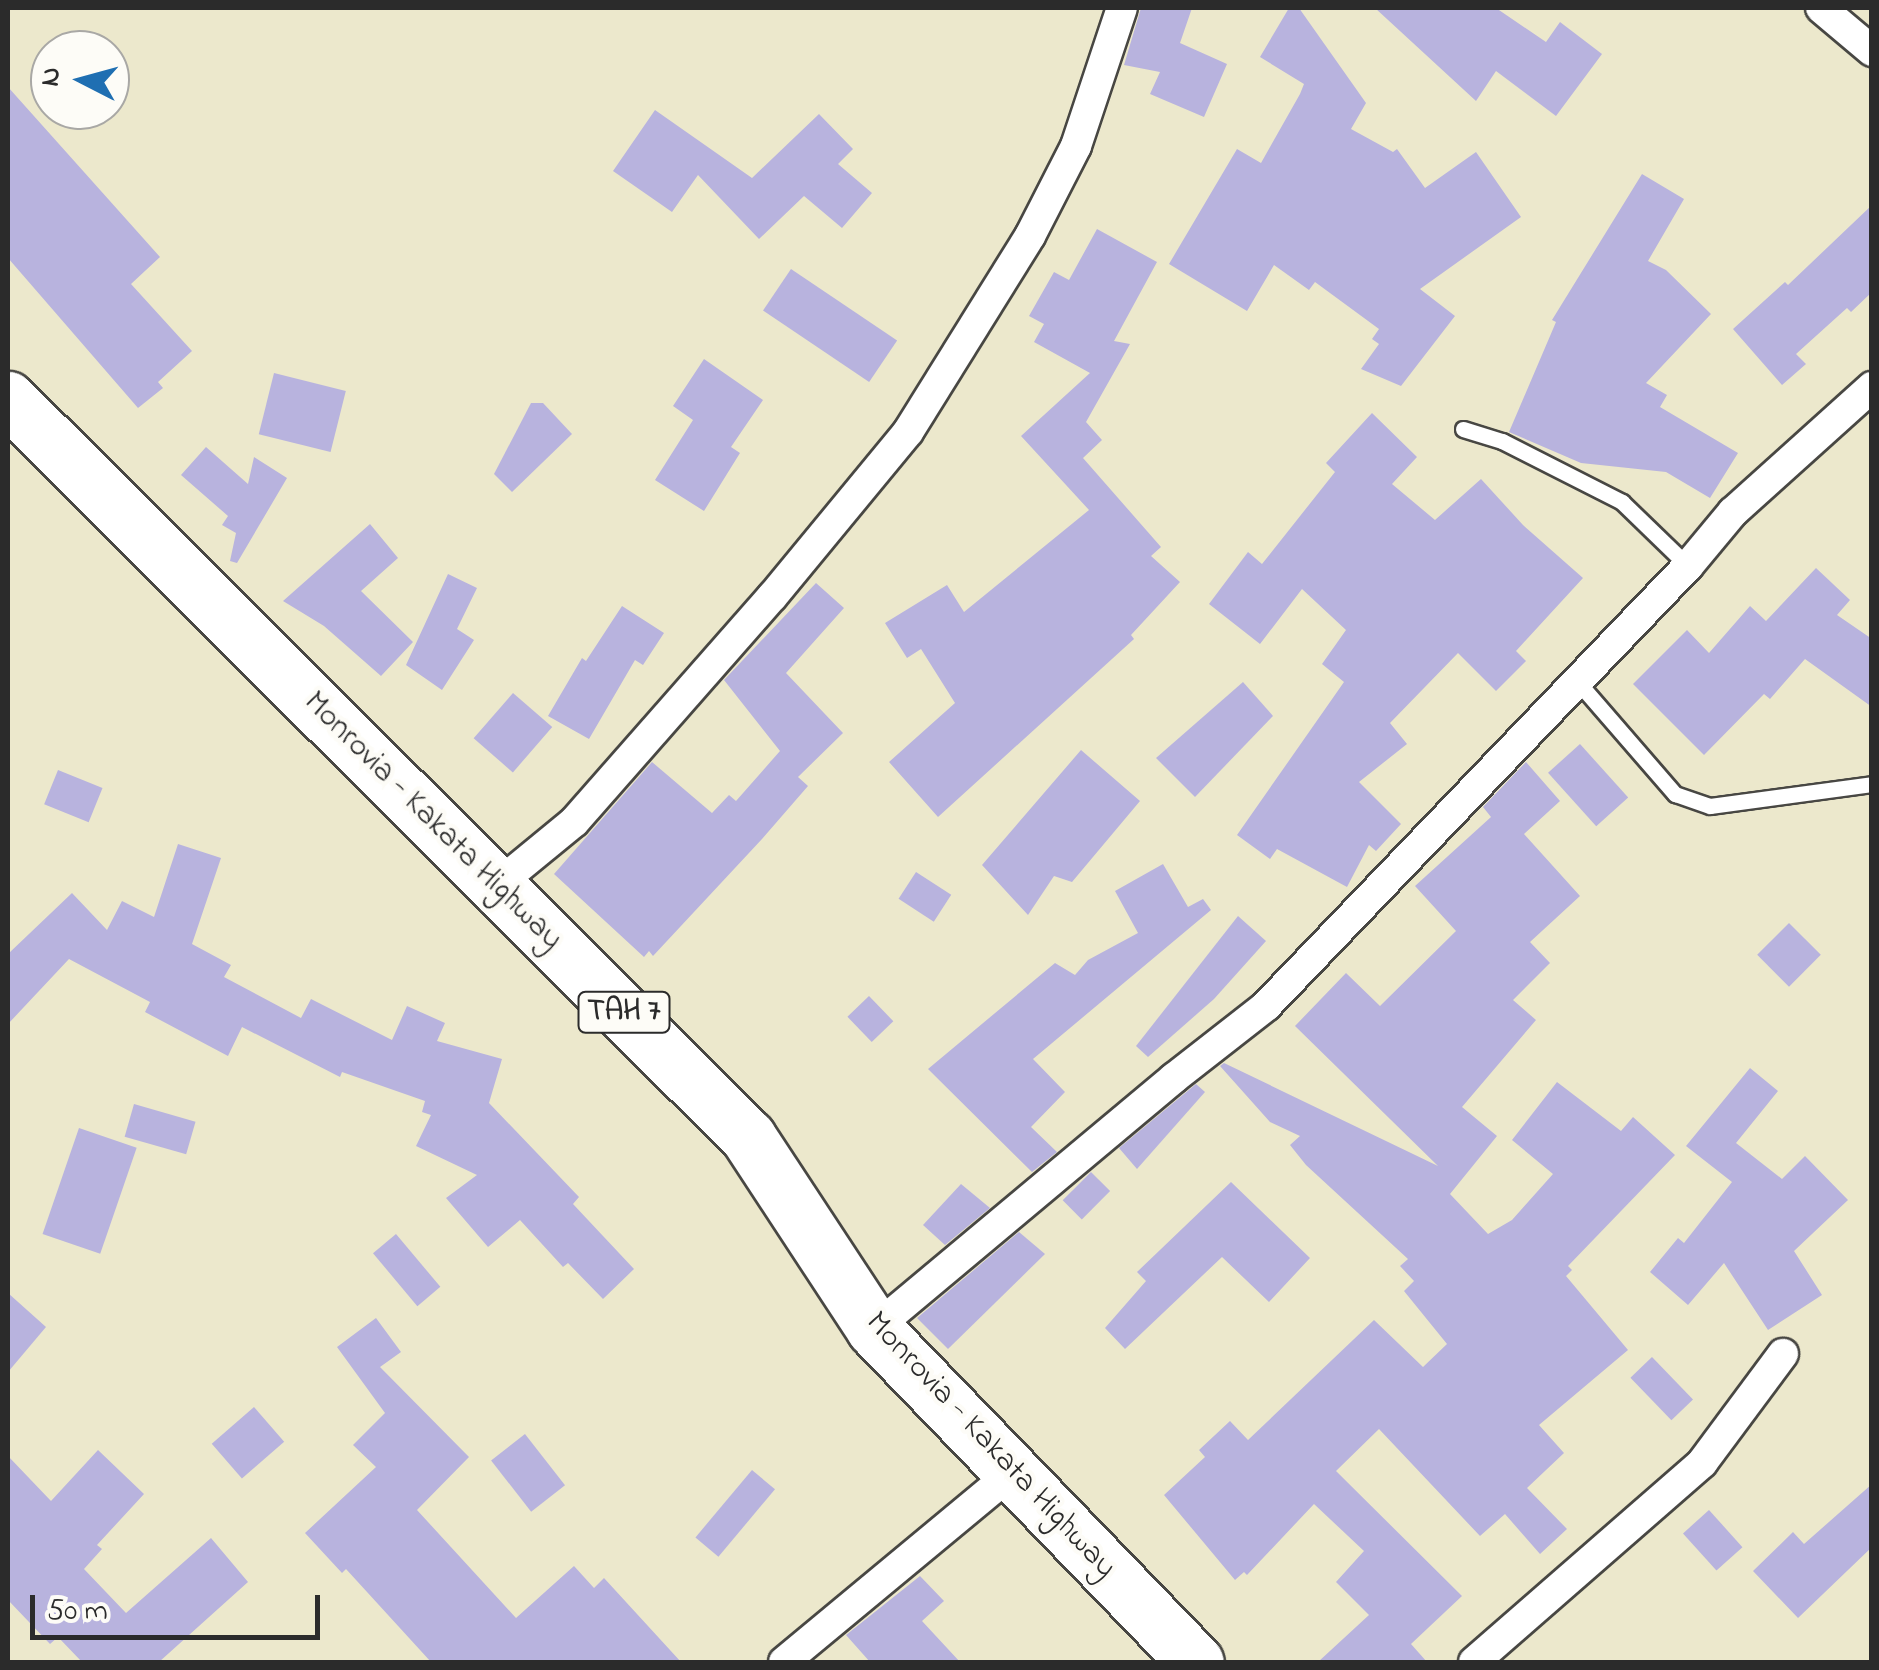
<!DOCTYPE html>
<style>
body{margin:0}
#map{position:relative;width:1879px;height:1670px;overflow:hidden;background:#ece8cc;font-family:"Indie Flower",sans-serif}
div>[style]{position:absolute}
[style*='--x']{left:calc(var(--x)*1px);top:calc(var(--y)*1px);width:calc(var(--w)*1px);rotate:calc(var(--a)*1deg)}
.building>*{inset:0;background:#b8b3de;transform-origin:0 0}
.roads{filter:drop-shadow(2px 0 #484743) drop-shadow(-2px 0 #484743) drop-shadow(0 2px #484743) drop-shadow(0 -2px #484743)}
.lane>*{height:15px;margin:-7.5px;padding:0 7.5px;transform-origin:7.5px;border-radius:7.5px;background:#fff}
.street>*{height:30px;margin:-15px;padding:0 15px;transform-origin:15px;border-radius:15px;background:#fff}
.highway>*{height:55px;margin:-27.5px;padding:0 27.5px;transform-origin:27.5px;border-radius:27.5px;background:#fff}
span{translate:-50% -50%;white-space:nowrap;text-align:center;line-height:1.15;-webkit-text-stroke:9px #fdfcf7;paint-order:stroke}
.shield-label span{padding:2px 8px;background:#fdfcf7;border:2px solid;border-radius:8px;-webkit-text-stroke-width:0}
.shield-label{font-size:30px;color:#2b2b2b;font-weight:700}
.street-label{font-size:32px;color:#2b2b2b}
.frame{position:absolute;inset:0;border:10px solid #2b2b2b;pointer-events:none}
.north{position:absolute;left:30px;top:30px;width:100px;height:100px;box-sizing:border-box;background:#fdfcf7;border:2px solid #a9a8a5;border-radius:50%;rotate:276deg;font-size:28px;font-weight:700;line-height:40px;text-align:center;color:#2b2b2b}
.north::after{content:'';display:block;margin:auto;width:35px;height:45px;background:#1f6fb2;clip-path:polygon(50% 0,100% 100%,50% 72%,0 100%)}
.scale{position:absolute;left:30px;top:1595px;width:290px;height:45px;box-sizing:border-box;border:5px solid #2b2b2b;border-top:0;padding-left:12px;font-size:30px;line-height:35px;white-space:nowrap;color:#2b2b2b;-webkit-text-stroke:8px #fdfcf7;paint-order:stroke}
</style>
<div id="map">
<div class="building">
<i style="clip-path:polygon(1141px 8px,1192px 8px,1180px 43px,1227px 64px,1204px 117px,1150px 94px,1160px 72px,1124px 65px)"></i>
<i style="clip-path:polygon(1289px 8px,1299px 8px,1366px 103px,1351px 129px,1393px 152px,1397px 149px,1425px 188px,1476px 152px,1521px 217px,1420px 289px,1455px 316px,1401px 386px,1361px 369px,1379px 344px,1372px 339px,1379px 329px,1315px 282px,1309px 290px,1274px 265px,1247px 311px,1169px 264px,1237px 149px,1261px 163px,1300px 94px,1304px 84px,1260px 57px)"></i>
<i style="clip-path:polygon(1375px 8px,1496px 8px,1546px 42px,1560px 22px,1602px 54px,1556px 116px,1496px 71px,1476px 101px)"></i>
<i style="clip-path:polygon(8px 87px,160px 257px,131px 284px,192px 351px,158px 382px,163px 388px,138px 408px,8px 258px)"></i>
<i style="clip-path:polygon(655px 110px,752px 178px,819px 114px,853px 149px,838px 164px,872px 193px,842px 228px,804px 196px,759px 239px,698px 175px,672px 212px,613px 171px)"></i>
<i style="clip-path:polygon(1642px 174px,1684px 199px,1648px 261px,1666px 270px,1711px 314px,1646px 383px,1667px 395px,1660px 407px,1738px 453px,1710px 498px,1666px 472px,1581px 463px,1509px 432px,1556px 322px,1552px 320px)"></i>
<i style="clip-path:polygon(1872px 205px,1872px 292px,1851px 312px,1847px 308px,1796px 354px,1806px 364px,1782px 385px,1733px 329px,1785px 282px,1788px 285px)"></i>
<i style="clip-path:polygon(1097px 229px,1157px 262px,1114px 341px,1130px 344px,1086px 422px,1102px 440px,1083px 458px,1161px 547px,1151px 556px,1180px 582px,1131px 635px,1134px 639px,938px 817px,889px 762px,955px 703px,921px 649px,907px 658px,885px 623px,947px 585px,964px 612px,1089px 510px,1021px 436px,1090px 373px,1034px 342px,1044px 324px,1029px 316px,1054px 272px,1069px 280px)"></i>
<i style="left:791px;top:269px;width:128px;height:50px;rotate:34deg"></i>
<i style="clip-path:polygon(704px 359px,763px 400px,731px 447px,740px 453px,704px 511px,655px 480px,693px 420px,673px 406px)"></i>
<i style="left:274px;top:373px;width:74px;height:63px;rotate:14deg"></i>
<i style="clip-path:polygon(531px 403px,543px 403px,572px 434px,512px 492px,494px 474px)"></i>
<i style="clip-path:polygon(1372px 413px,1417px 457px,1392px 484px,1435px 520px,1481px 479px,1523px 525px,1583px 578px,1516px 651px,1526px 661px,1496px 691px,1458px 653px,1390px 723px,1407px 744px,1359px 782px,1401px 824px,1376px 851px,1369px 845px,1347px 887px,1277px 849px,1270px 859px,1237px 835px,1344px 682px,1322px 664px,1346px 630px,1302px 589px,1260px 644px,1209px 604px,1248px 552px,1262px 564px,1335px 472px,1326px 463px)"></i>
<i style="clip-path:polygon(206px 447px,248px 484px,254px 457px,287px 478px,237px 563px,230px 561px,236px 533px,222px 525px,228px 516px,181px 475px)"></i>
<i style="clip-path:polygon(370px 524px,398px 558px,361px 591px,413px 642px,381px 676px,324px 626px,283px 601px)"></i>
<i style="clip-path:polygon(1816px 568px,1850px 600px,1837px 615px,1872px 639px,1872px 707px,1805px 659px,1770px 699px,1764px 694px,1704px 755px,1633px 684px,1687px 630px,1709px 653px,1750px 606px,1766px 621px)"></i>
<i style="clip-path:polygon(448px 574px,477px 588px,457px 629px,474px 640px,442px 690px,406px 665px)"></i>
<i style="clip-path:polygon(816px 583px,844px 608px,786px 673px,843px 733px,798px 777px,808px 786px,762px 839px,653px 956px,649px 951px,644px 957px,554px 874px,652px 762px,712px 813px,729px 795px,736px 801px,780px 751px,724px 680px)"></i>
<i style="clip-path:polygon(622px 606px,664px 633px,643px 665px,635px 660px,589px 739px,548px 716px,582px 658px,586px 661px)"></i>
<i style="clip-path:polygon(1243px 682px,1273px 716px,1195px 797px,1156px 758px)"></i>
<i style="left:513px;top:693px;width:52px;height:60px;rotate:41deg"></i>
<i style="left:1580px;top:744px;width:72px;height:43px;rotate:48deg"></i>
<i style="clip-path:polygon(1081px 750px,1140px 801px,1072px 882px,1054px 876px,1028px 915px,982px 865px)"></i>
<i style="clip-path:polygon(1526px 762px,1560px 801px,1524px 834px,1580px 896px,1530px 942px,1550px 963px,1513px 1000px,1536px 1020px,1462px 1107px,1497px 1136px,1450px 1194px,1488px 1234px,1512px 1220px,1553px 1174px,1512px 1140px,1557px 1082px,1621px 1131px,1633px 1117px,1675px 1155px,1568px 1266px,1572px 1270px,1566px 1276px,1628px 1350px,1539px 1425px,1564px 1453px,1527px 1488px,1567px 1529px,1540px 1554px,1505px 1514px,1480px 1536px,1379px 1429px,1336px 1471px,1462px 1596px,1411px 1644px,1427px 1662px,1318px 1662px,1369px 1615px,1336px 1582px,1364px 1551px,1314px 1504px,1247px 1575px,1244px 1572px,1235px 1580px,1164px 1495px,1205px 1457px,1199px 1450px,1230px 1421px,1248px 1440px,1374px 1320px,1423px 1367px,1447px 1344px,1404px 1291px,1414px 1281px,1400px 1266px,1408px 1259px,1306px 1165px,1290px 1145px,1300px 1136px,1270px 1122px,1220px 1066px,1224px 1063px,1438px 1166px,1295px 1026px,1346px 973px,1380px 1006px,1456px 931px,1415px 886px,1491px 817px,1483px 807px)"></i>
<i style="left:58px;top:770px;width:48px;height:37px;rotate:22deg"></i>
<i style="clip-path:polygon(178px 844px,221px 858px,192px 944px,231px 965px,224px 977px,301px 1018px,311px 999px,392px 1040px,407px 1006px,445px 1023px,437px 1041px,502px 1059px,489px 1103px,579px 1197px,573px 1204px,634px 1269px,603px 1299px,568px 1263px,563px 1267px,520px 1220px,488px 1247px,446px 1198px,477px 1175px,416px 1146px,431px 1115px,422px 1112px,425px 1101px,342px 1072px,340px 1077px,242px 1027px,228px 1056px,145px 1012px,150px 1002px,69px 959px,8px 1024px,8px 954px,72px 893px,107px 930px,122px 901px,154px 917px)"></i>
<i style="clip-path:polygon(1163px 864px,1188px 907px,1203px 899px,1211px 910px,1033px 1059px,1065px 1092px,1031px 1127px,1057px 1152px,1032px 1172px,928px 1069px,1055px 963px,1075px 975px,1088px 960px,1138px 933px,1115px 891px)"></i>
<i style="left:916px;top:872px;width:42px;height:32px;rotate:33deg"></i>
<i style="clip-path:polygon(1238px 916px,1266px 941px,1214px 999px,1148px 1057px,1136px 1046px)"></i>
<i style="left:1789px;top:923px;width:45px;height:45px;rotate:45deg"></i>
<i style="left:869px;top:996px;width:35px;height:30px;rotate:46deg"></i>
<i style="clip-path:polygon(1750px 1068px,1778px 1091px,1736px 1143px,1782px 1179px,1805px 1156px,1848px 1200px,1794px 1251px,1822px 1295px,1768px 1330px,1724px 1263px,1688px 1305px,1650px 1272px,1678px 1238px,1684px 1243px,1732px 1182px,1686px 1146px)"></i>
<i style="clip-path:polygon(1196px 1084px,1205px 1092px,1137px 1169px,1119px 1148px)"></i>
<i style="left:134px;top:1104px;width:64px;height:34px;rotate:16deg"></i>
<i style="left:79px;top:1128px;width:61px;height:112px;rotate:19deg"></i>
<i style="left:1091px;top:1172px;width:27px;height:40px;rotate:45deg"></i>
<i style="clip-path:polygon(1231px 1182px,1310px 1258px,1269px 1302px,1222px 1257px,1125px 1349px,1105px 1328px,1146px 1281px,1137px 1272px)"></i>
<i style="clip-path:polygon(961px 1184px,990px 1208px,945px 1245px,923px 1225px)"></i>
<i style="clip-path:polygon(1019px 1232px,1045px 1254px,948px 1349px,917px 1318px)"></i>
<i style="left:396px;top:1234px;width:69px;height:30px;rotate:50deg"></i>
<i style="clip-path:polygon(8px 1293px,46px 1327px,8px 1372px)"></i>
<i style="clip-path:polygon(376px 1318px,401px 1352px,380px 1367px,469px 1457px,417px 1510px,516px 1618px,574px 1566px,594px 1588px,604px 1578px,681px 1662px,431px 1662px,346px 1569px,342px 1573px,305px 1533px,376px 1467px,353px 1445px,385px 1413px,337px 1347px)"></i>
<i style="left:1652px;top:1357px;width:59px;height:30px;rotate:46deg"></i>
<i style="left:254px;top:1407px;width:46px;height:56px;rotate:49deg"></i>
<i style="left:525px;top:1434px;width:65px;height:43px;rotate:52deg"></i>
<i style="clip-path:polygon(98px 1450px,144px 1494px,97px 1545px,102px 1549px,84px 1569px,126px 1613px,211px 1538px,248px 1582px,159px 1662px,82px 1662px,58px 1637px,50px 1644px,8px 1600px,8px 1456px,51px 1501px)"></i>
<i style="left:752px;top:1470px;width:30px;height:88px;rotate:40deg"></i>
<i style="clip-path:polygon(1872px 1484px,1872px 1547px,1798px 1618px,1753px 1571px,1793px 1532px,1804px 1544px)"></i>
<i style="left:1709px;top:1510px;width:50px;height:35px;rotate:48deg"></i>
<i style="clip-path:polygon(920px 1576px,944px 1601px,922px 1621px,960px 1662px,870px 1662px,846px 1635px)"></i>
</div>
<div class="roads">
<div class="lane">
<i style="--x:1463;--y:429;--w:41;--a:17.1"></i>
<i style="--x:1502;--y:441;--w:135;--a:26.9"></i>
<i style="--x:1622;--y:502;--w:92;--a:44.1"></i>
<i style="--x:1577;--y:681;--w:150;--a:49.1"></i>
<i style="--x:1675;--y:794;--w:37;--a:19"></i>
<i style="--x:1710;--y:806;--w:163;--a:-7.7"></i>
</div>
<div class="street">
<i style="--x:1821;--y:8;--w:67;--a:40.1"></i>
<i style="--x:496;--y:886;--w:101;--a:-39.4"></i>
<i style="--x:574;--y:822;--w:300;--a:-48.7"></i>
<i style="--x:772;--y:597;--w:214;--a:-50.5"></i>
<i style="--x:908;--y:432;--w:231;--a:-58.1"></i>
<i style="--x:1030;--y:236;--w:101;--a:-62.9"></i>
<i style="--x:1076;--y:146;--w:145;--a:-71.6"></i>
<i style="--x:874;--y:1329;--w:391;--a:-39.9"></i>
<i style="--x:1174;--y:1078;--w:117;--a:-38"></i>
<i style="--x:1266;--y:1006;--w:610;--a:-46.2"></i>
<i style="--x:1688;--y:566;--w:70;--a:-50.2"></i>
<i style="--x:1733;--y:512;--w:187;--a:-42"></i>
<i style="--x:784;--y:1662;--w:296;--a:-39.7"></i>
<i style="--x:1474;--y:1662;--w:303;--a:-41.1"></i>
<i style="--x:1702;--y:1463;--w:136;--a:-53.4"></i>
</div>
<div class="highway">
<i style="--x:8;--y:399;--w:1045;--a:44.92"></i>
<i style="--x:748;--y:1137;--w:230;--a:56.7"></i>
<i style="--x:874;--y:1329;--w:463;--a:46"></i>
</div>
</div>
<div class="shield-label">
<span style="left:624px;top:1012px">TAH 7</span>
</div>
<div class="street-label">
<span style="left:432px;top:822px;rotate:45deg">Monrovia - Kakata Highway</span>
<span style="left:990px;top:1446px;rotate:47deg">Monrovia - Kakata Highway</span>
</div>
<div class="frame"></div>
<div class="north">N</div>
<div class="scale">50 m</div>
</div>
